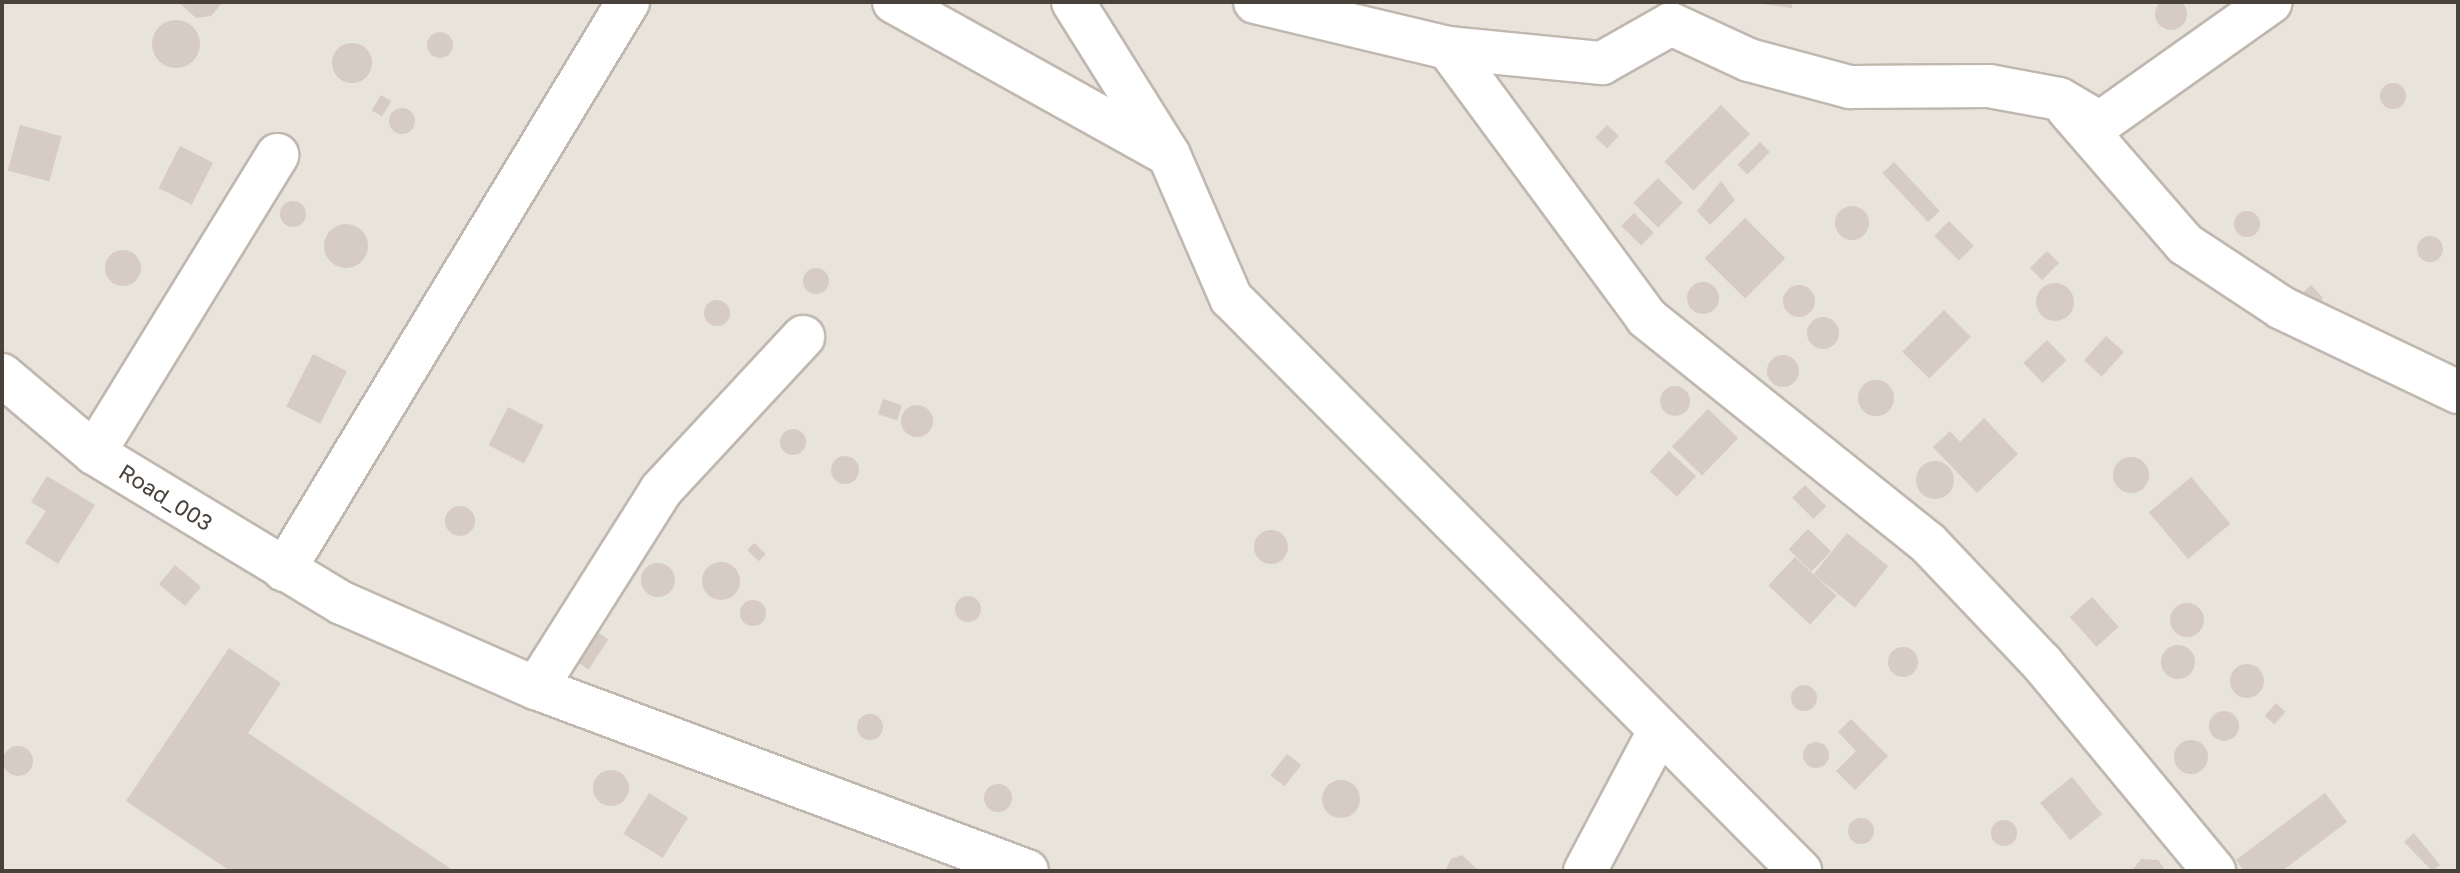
<!DOCTYPE html>
<style>
body{margin:0}
#map{position:relative;width:2460px;height:873px;overflow:hidden;background:#f5f1ec;font-family:"Golos Text",sans-serif}
div>[style]{position:absolute}
[style*='--x']{left:calc(var(--x)*1px);top:calc(var(--y)*1px);width:calc(var(--w)*1px);rotate:calc(var(--a)*1deg)}
.residential>*{inset:0;background:#e8e3db;transform-origin:0 0}
.building>*{inset:0;background:#d6ccc3;transform-origin:0 0}
.round{border-radius:50%}
.roads{filter:drop-shadow(2px 0 #c0b8af) drop-shadow(-2px 0 #c0b8af) drop-shadow(0 2px #c0b8af) drop-shadow(0 -2px #c0b8af)}
.street>*{height:42px;margin:-21px;padding:0 21px;transform-origin:21px;border-radius:21px;background:#fff}
span{translate:-50% -50%;white-space:nowrap;text-align:center;line-height:1.15;-webkit-text-stroke:6px #fff;paint-order:stroke}
.street-label{font-size:22px;color:#49423a}
.frame{position:absolute;inset:0;border:4px solid #49423a;pointer-events:none}
</style>
<div id="map">
<div class="residential">
<i style="left:2px;top:2px;width:2456px;height:869px"></i>
</div>
<div class="building">
<i class="round" style="left:2155px;top:-2px;width:32px;height:32px"></i>
<i style="clip-path:polygon(178px 2px,223px 2px,211px 16px,196px 18px)"></i>
<i style="clip-path:polygon(1748px 2px,1792px 2px,1792px 8px)"></i>
<i class="round" style="left:152px;top:20px;width:48px;height:48px"></i>
<i class="round" style="left:427px;top:32px;width:26px;height:26px"></i>
<i class="round" style="left:332px;top:43px;width:40px;height:40px"></i>
<i class="round" style="left:2380px;top:83px;width:26px;height:26px"></i>
<i style="left:381px;top:95px;width:12px;height:18px;rotate:31deg"></i>
<i style="left:1721px;top:105px;width:41px;height:80px;rotate:45deg"></i>
<i class="round" style="left:389px;top:108px;width:26px;height:26px"></i>
<i style="left:20px;top:125px;width:43px;height:47px;rotate:15deg"></i>
<i style="left:1607px;top:125px;width:16px;height:17px;rotate:43deg"></i>
<i style="left:1760px;top:142px;width:14px;height:32px;rotate:45deg"></i>
<i style="left:180px;top:146px;width:37px;height:47px;rotate:27deg"></i>
<i style="left:1894px;top:162px;width:67px;height:16px;rotate:47deg"></i>
<i style="left:1658px;top:178px;width:35px;height:35px;rotate:45deg"></i>
<i style="clip-path:polygon(1721px 181px,1735px 200px,1710px 225px,1697px 211px)"></i>
<i class="round" style="left:280px;top:201px;width:26px;height:26px"></i>
<i class="round" style="left:1835px;top:206px;width:34px;height:34px"></i>
<i class="round" style="left:2234px;top:211px;width:26px;height:26px"></i>
<i style="left:1634px;top:213px;width:28px;height:18px;rotate:45deg"></i>
<i style="left:1745px;top:218px;width:57px;height:57px;rotate:45deg"></i>
<i style="left:1949px;top:221px;width:35px;height:21px;rotate:45deg"></i>
<i class="round" style="left:324px;top:224px;width:44px;height:44px"></i>
<i class="round" style="left:2417px;top:236px;width:26px;height:26px"></i>
<i class="round" style="left:105px;top:250px;width:36px;height:36px"></i>
<i style="left:2047px;top:251px;width:17px;height:24px;rotate:45deg"></i>
<i class="round" style="left:803px;top:268px;width:26px;height:26px"></i>
<i class="round" style="left:1687px;top:282px;width:32px;height:32px"></i>
<i class="round" style="left:2036px;top:283px;width:38px;height:38px"></i>
<i class="round" style="left:1783px;top:285px;width:32px;height:32px"></i>
<i style="left:2311px;top:285px;width:18px;height:11px;rotate:47deg"></i>
<i class="round" style="left:704px;top:300px;width:26px;height:26px"></i>
<i style="left:1944px;top:310px;width:38px;height:59px;rotate:45deg"></i>
<i class="round" style="left:1807px;top:317px;width:32px;height:32px"></i>
<i style="left:2106px;top:336px;width:24px;height:33px;rotate:42deg"></i>
<i style="left:2047px;top:340px;width:28px;height:33px;rotate:46deg"></i>
<i style="left:313px;top:354px;width:38px;height:59px;rotate:27deg"></i>
<i class="round" style="left:1767px;top:355px;width:32px;height:32px"></i>
<i class="round" style="left:1858px;top:380px;width:36px;height:36px"></i>
<i class="round" style="left:1660px;top:386px;width:30px;height:30px"></i>
<i style="left:883px;top:399px;width:20px;height:16px;rotate:18deg"></i>
<i class="round" style="left:901px;top:405px;width:32px;height:32px"></i>
<i style="left:508px;top:407px;width:40px;height:43px;rotate:27deg"></i>
<i style="left:1708px;top:409px;width:42px;height:52px;rotate:44deg"></i>
<i style="clip-path:polygon(1984px 418px,2018px 454px,1977px 493px,1933px 447px,1950px 431px,1960px 442px)"></i>
<i class="round" style="left:780px;top:429px;width:26px;height:26px"></i>
<i style="left:1669px;top:451px;width:37px;height:28px;rotate:43deg"></i>
<i class="round" style="left:831px;top:456px;width:28px;height:28px"></i>
<i class="round" style="left:2113px;top:457px;width:36px;height:36px"></i>
<i class="round" style="left:1916px;top:461px;width:38px;height:38px"></i>
<i style="clip-path:polygon(47px 476px,95px 505px,58px 564px,25px 543px,46px 511px,31px 502px)"></i>
<i style="left:2191px;top:477px;width:61px;height:55px;rotate:50deg"></i>
<i style="left:1805px;top:485px;width:30px;height:18px;rotate:45deg"></i>
<i class="round" style="left:445px;top:506px;width:30px;height:30px"></i>
<i style="left:1808px;top:529px;width:32px;height:28px;rotate:44deg"></i>
<i class="round" style="left:1254px;top:530px;width:34px;height:34px"></i>
<i style="left:1847px;top:533px;width:53px;height:53px;rotate:39deg"></i>
<i style="left:754px;top:543px;width:16px;height:10px;rotate:43deg"></i>
<i style="left:1795px;top:557px;width:57px;height:39px;rotate:43deg"></i>
<i class="round" style="left:702px;top:562px;width:38px;height:38px"></i>
<i class="round" style="left:641px;top:563px;width:34px;height:34px"></i>
<i style="left:175px;top:565px;width:34px;height:25px;rotate:40deg"></i>
<i class="round" style="left:955px;top:596px;width:26px;height:26px"></i>
<i style="left:2092px;top:597px;width:40px;height:30px;rotate:48deg"></i>
<i class="round" style="left:740px;top:600px;width:26px;height:26px"></i>
<i class="round" style="left:2170px;top:603px;width:34px;height:34px"></i>
<i style="left:594px;top:630px;width:17px;height:36px;rotate:33deg"></i>
<i class="round" style="left:2161px;top:645px;width:34px;height:34px"></i>
<i class="round" style="left:1888px;top:647px;width:30px;height:30px"></i>
<i style="clip-path:polygon(229px 648px,281px 683px,248px 733px,454px 871px,230px 871px,126px 801px)"></i>
<i class="round" style="left:2230px;top:664px;width:34px;height:34px"></i>
<i class="round" style="left:1791px;top:685px;width:26px;height:26px"></i>
<i style="left:2276px;top:703px;width:13px;height:17px;rotate:42deg"></i>
<i class="round" style="left:2209px;top:711px;width:30px;height:30px"></i>
<i class="round" style="left:857px;top:714px;width:26px;height:26px"></i>
<i style="clip-path:polygon(1851px 719px,1888px 756px,1855px 790px,1836px 771px,1856px 751px,1838px 732px)"></i>
<i class="round" style="left:2174px;top:740px;width:34px;height:34px"></i>
<i class="round" style="left:1803px;top:742px;width:26px;height:26px"></i>
<i class="round" style="left:3px;top:746px;width:30px;height:30px"></i>
<i style="left:1287px;top:754px;width:18px;height:27px;rotate:38deg"></i>
<i class="round" style="left:593px;top:770px;width:36px;height:36px"></i>
<i style="left:2072px;top:777px;width:48px;height:41px;rotate:51deg"></i>
<i class="round" style="left:1322px;top:780px;width:38px;height:38px"></i>
<i class="round" style="left:984px;top:784px;width:28px;height:28px"></i>
<i style="left:649px;top:793px;width:46px;height:48px;rotate:32deg"></i>
<i style="clip-path:polygon(2325px 793px,2347px 822px,2282px 871px,2244px 871px,2236px 860px)"></i>
<i class="round" style="left:1848px;top:818px;width:26px;height:26px"></i>
<i class="round" style="left:1991px;top:820px;width:26px;height:26px"></i>
<i style="clip-path:polygon(2414px 833px,2440px 865px,2432px 871px,2404px 842px)"></i>
<i style="clip-path:polygon(1462px 855px,1479px 871px,1445px 871px,1451px 859px)"></i>
<i style="clip-path:polygon(2141px 859px,2158px 860px,2166px 871px,2132px 871px)"></i>
</div>
<div class="roads">
<div class="street">
<i style="--x:894;--y:2;--w:310;--a:29.1"></i>
<i style="--x:1073;--y:2;--w:181;--a:57.9"></i>
<i style="--x:1169;--y:155;--w:156;--a:66.6"></i>
<i style="--x:1231;--y:298;--w:808;--a:45.2"></i>
<i style="--x:1255;--y:2;--w:198;--a:13.4"></i>
<i style="--x:1448;--y:48;--w:335;--a:53.6"></i>
<i style="--x:1647;--y:318;--w:360;--a:38.7"></i>
<i style="--x:1928;--y:543;--w:166;--a:46.5"></i>
<i style="--x:2042;--y:663;--w:270;--a:50.4"></i>
<i style="--x:1448;--y:48;--w:155;--a:5.6"></i>
<i style="--x:1602;--y:63;--w:79;--a:-29.5"></i>
<i style="--x:1671;--y:24;--w:86;--a:24.8"></i>
<i style="--x:1749;--y:60;--w:105;--a:15"></i>
<i style="--x:1850;--y:87;--w:139;--a:-0.4"></i>
<i style="--x:1989;--y:86;--w:71;--a:10.5"></i>
<i style="--x:2059;--y:99;--w:48;--a:30.3"></i>
<i style="--x:2100;--y:123;--w:209;--a:-35.3"></i>
<i style="--x:2068;--y:109;--w:179;--a:49.1"></i>
<i style="--x:2185;--y:244;--w:116;--a:33.4"></i>
<i style="--x:2282;--y:308;--w:195;--a:25.5"></i>
<i style="--x:2;--y:375;--w:121;--a:40.3"></i>
<i style="--x:94;--y:453;--w:290;--a:31.2"></i>
<i style="--x:342;--y:603;--w:212;--a:23.7"></i>
<i style="--x:536;--y:688;--w:524;--a:20.44"></i>
<i style="--x:94;--y:453;--w:350;--a:-58.4"></i>
<i style="--x:284;--y:570;--w:664;--a:-58.8"></i>
<i style="--x:536;--y:688;--w:234;--a:-57.7"></i>
<i style="--x:661;--y:490;--w:209;--a:-47.1"></i>
<i style="--x:1585;--y:871;--w:156;--a:-62.1"></i>
</div>
</div>
<div class="street-label">
<span style="left:166px;top:497px;rotate:32deg">Road_003</span>
</div>
<div class="frame"></div>
</div>
